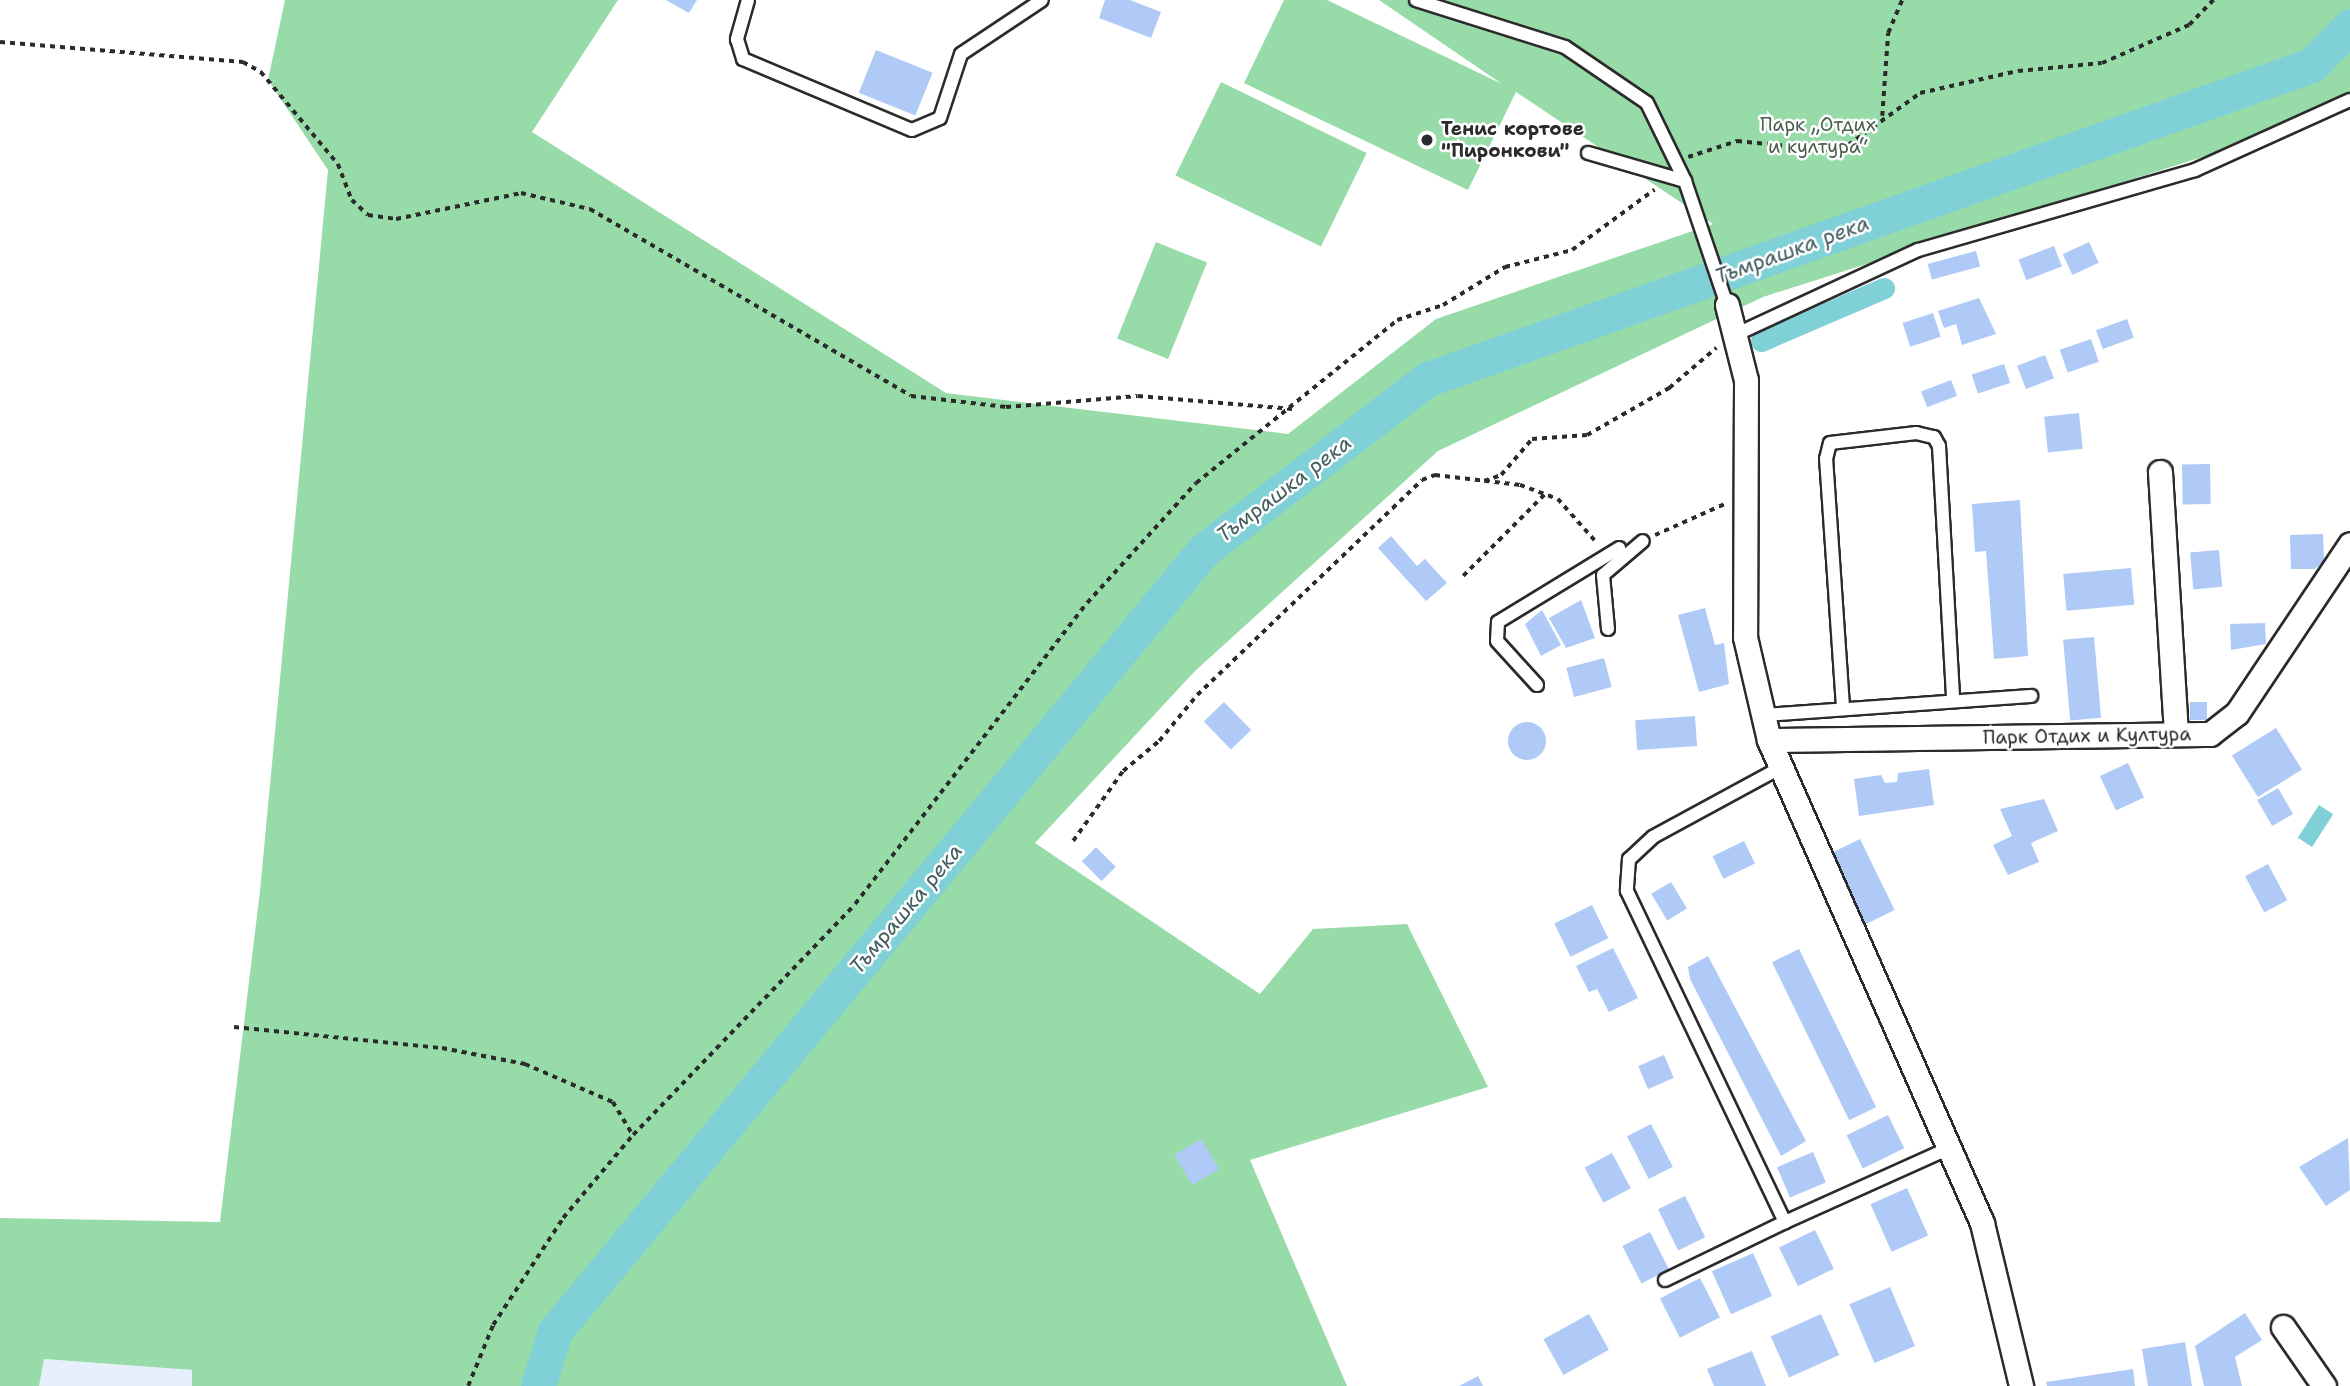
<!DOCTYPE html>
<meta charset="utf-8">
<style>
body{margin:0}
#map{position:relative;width:2350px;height:1386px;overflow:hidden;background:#fff;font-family:"Shantell Sans",sans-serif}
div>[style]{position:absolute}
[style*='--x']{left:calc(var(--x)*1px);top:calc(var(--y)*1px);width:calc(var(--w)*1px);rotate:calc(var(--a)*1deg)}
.built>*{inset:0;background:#e7effd}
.green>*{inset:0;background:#97dba8;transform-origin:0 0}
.water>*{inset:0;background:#7fd0d7;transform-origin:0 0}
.canal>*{height:21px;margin:-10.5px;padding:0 10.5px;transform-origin:10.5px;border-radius:10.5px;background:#7fd0d7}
.river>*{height:35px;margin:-17.5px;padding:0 17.5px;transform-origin:17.5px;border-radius:17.5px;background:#7fd0d7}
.building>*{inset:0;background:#afcaf7;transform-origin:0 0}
.round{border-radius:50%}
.path>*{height:3.5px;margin-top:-1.75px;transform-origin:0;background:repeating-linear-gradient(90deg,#2b2b2b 0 5px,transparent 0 10px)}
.roads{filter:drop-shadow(2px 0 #2b2b2b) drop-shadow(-2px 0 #2b2b2b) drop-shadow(0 2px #2b2b2b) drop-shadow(0 -2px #2b2b2b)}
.service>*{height:12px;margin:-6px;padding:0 6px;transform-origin:6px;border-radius:6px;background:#fff}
.minor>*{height:23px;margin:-11.5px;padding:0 11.5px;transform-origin:11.5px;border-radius:11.5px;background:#fff}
.dots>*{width:19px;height:19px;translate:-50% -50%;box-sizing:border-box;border:4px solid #fff;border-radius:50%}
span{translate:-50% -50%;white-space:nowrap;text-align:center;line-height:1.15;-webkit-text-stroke:5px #fff;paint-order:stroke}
.park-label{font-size:19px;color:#4b6050}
.poi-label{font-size:19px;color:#2b2b2b;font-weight:700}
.left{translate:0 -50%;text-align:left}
.street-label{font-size:19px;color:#2b2b2b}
.water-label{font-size:21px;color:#445d5f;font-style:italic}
</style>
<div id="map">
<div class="built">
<i style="clip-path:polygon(43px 1359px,192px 1370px,192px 1386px,39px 1386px)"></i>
</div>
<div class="green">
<i style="clip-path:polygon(285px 0,618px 0,532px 132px,946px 393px,1288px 434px,1436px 319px,1713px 224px,1516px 92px,1468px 190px,1244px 83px,1284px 0,1327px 0,1502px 84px,1379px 0,2350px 0,2350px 110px,1763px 297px,1438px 451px,1195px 671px,1035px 843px,1260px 994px,1313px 929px,1407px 924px,1488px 1087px,1250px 1160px,1347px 1386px,192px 1386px,192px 1370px,44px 1359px,39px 1386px,0 1386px,0 1218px,220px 1222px,260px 891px,328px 170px,268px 80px)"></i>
<i style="left:1221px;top:82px;width:162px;height:104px;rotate:26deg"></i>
<i style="left:1156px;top:242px;width:55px;height:104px;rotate:22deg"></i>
</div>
<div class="water">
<i style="left:2319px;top:805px;width:17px;height:39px;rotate:33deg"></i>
</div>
<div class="canal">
<i style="--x:1761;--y:341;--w:134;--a:-23.3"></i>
</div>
<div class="river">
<i style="--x:538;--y:1386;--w:58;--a:-72.8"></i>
<i style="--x:555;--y:1331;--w:1015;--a:-50.27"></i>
<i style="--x:1204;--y:550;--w:282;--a:-37.4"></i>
<i style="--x:1428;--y:379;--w:938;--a:-19.56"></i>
<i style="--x:2312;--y:65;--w:54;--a:-45.7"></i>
</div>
<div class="building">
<i style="clip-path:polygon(666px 0,697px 0,689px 13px)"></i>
<i style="clip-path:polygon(1105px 0,1130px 0,1161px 12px,1151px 38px,1099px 18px)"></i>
<i style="left:876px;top:50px;width:61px;height:46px;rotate:22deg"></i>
<i style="left:2089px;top:242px;width:23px;height:29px;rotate:65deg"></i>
<i style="left:2054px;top:246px;width:22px;height:38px;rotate:69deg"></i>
<i style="left:1976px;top:251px;width:16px;height:50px;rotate:75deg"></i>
<i style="clip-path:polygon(1979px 298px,1996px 334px,1962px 345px,1956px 324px,1944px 328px,1938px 311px)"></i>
<i style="left:1933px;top:313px;width:25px;height:32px;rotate:72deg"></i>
<i style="left:2127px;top:319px;width:20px;height:33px;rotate:70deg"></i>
<i style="left:2091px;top:339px;width:24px;height:33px;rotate:71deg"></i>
<i style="left:2045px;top:355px;width:25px;height:30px;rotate:69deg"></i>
<i style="left:2004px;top:364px;width:20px;height:34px;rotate:72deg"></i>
<i style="left:1951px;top:380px;width:17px;height:32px;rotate:69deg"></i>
<i style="left:2079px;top:413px;width:36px;height:35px;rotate:84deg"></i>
<i style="left:2210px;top:464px;width:40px;height:28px;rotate:89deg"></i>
<i style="clip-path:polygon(2020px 500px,2028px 656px,1994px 659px,1986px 551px,1975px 552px,1972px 504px)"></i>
<i style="clip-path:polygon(2323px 534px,2324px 561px,2315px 569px,2291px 569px,2290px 535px)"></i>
<i style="clip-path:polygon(1391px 536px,1417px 566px,1425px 559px,1447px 583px,1426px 601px,1378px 548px)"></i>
<i style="left:2219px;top:550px;width:37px;height:29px;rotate:85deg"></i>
<i style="left:2131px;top:568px;width:37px;height:68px;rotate:85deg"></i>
<i style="clip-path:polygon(1581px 600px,1595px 638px,1566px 648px,1549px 618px)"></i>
<i style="clip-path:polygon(1705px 608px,1715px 645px,1724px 643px,1729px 684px,1699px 692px,1678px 615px)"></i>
<i style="clip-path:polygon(1542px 610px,1561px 645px,1541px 656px,1525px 624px)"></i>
<i style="clip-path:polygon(2265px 623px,2266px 644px,2231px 650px,2230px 624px)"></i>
<i style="left:2094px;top:637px;width:81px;height:31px;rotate:85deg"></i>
<i style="left:1604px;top:658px;width:30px;height:39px;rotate:75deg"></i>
<i style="left:1224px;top:702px;width:39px;height:28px;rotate:46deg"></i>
<i style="left:2190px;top:702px;width:17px;height:18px"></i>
<i style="left:1695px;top:716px;width:30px;height:60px;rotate:86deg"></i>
<i class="round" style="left:1508px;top:722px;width:38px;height:38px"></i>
<i style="left:2276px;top:728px;width:49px;height:52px;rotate:58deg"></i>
<i style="left:2128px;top:763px;width:38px;height:31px;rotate:65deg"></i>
<i style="clip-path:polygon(1929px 769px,1934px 805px,1859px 816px,1854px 779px,1881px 775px,1885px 783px,1897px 782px,1898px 773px)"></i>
<i style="left:2278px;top:788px;width:30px;height:24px;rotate:60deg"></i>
<i style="clip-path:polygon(2044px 799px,2058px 831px,2031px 843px,2039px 862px,2008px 875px,1993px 845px,2012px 836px,2000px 809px)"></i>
<i style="left:1860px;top:839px;width:79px;height:38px;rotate:64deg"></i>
<i style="left:1744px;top:841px;width:25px;height:35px;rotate:64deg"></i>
<i style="left:1096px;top:847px;width:28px;height:20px;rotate:45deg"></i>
<i style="left:2268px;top:864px;width:41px;height:26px;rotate:62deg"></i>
<i style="left:1671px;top:882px;width:31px;height:23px;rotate:59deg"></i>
<i style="left:1592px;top:905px;width:37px;height:42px;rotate:64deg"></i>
<i style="clip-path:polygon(1613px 948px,1638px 998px,1609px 1012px,1597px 989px,1589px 992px,1576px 966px)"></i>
<i style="left:1799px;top:949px;width:176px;height:30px;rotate:64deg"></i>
<i style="clip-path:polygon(1708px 956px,1806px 1141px,1781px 1156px,1690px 979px,1688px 967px)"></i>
<i style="left:1664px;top:1055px;width:25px;height:28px;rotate:67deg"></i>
<i style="left:1888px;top:1115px;width:37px;height:46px;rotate:64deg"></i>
<i style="left:1651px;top:1124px;width:48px;height:27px;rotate:63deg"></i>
<i style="clip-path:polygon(2348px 1138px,2350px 1190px,2326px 1206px,2299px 1167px)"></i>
<i style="left:1201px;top:1139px;width:35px;height:31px;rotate:59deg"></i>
<i style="left:1813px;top:1152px;width:33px;height:39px;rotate:67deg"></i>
<i style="left:1612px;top:1153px;width:40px;height:31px;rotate:62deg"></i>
<i style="left:1907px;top:1188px;width:52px;height:40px;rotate:66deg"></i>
<i style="left:1685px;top:1196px;width:46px;height:30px;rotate:64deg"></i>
<i style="left:1815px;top:1230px;width:43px;height:40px;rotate:64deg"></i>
<i style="left:1650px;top:1232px;width:42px;height:31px;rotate:63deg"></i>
<i style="left:1753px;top:1253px;width:47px;height:45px;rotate:66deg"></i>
<i style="left:1700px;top:1278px;width:44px;height:45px;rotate:63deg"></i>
<i style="left:1890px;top:1287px;width:64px;height:44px;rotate:67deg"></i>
<i style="clip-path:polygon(2245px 1313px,2262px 1340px,2235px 1357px,2242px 1386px,2204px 1386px,2195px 1346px)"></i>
<i style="left:1589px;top:1314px;width:41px;height:52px;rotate:61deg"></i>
<i style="left:1821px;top:1314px;width:45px;height:55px;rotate:66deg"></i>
<i style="clip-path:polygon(2185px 1342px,2192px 1386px,2148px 1386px,2142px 1349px)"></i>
<i style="clip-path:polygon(1752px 1351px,1766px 1386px,1714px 1386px,1707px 1369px)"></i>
<i style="clip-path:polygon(2133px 1369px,2135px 1386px,2047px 1386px,2046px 1382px)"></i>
<i style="clip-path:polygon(1478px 1376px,1483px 1386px,1459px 1386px)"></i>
</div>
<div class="path">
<i style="--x:0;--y:42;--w:244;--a:4.7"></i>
<i style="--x:243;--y:62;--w:21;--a:29"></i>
<i style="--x:261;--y:72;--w:120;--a:50.1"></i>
<i style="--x:338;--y:164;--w:39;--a:69"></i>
<i style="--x:352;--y:200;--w:22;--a:43"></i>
<i style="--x:368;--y:215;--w:28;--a:8"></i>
<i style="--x:396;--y:219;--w:128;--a:-11.7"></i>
<i style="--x:521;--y:193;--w:71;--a:13.1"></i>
<i style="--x:590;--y:209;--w:371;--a:30.2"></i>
<i style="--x:911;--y:396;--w:96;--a:6.6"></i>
<i style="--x:1006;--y:407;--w:132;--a:-4.8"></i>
<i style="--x:1138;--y:396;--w:155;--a:4.8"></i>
<i style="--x:1882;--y:116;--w:83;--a:-85.9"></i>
<i style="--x:1888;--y:33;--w:36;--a:-67"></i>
<i style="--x:1688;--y:157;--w:52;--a:-18.1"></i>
<i style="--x:1737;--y:141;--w:103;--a:5.5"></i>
<i style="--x:1840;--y:151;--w:99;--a:-35.9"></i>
<i style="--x:1920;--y:93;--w:100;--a:-12.7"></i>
<i style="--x:2018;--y:71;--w:84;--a:-5.4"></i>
<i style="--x:2102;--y:63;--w:95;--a:-23.6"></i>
<i style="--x:2189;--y:25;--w:35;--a:-46"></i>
<i style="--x:1484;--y:481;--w:18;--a:-19"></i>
<i style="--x:1501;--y:475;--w:48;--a:-49.3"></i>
<i style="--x:1532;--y:439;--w:55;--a:-4.2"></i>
<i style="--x:1587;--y:435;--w:95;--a:-29.8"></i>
<i style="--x:1669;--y:388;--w:62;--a:-40.4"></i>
<i style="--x:1655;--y:535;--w:79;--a:-24"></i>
<i style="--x:1463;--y:576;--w:116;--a:-45"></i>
<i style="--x:1073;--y:841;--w:86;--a:-54.5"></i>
<i style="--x:1123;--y:771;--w:47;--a:-39.8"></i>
<i style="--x:1159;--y:741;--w:60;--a:-50.4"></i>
<i style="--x:1197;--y:695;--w:311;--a:-43.7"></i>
<i style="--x:1422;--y:480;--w:14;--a:-21"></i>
<i style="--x:1435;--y:475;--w:86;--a:6.7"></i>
<i style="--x:1520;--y:485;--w:40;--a:20.2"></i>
<i style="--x:1558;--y:499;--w:60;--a:48.4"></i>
<i style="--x:234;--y:1027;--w:209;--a:5.8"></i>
<i style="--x:442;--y:1048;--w:85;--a:10.9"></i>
<i style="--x:525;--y:1064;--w:96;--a:23.4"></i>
<i style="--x:613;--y:1102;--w:39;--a:59"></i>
<i style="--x:468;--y:1386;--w:66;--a:-67.7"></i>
<i style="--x:493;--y:1325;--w:128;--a:-56.8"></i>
<i style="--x:563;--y:1218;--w:109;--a:-49.9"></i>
<i style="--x:633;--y:1135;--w:320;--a:-46.1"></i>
<i style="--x:855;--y:904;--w:380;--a:-52.4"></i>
<i style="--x:1087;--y:603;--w:162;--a:-47.8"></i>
<i style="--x:1196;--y:483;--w:259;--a:-39"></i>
<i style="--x:1397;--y:320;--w:48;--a:-18.1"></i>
<i style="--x:1443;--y:305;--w:73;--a:-31.5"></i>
<i style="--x:1505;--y:267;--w:69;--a:-14.2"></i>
<i style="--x:1572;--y:250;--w:102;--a:-36.2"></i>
</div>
<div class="roads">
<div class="service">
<i style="--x:748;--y:0;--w:41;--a:105.8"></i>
<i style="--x:737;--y:39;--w:21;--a:73"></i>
<i style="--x:743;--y:59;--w:183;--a:22.8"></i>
<i style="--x:912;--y:130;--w:30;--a:-23"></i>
<i style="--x:940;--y:118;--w:67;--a:-71.8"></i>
<i style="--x:961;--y:54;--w:97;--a:-33.7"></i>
<i style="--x:1416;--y:0;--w:156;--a:17.5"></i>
<i style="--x:1565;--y:47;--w:99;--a:34.3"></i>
<i style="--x:1647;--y:103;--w:87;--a:64"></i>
<i style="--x:1685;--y:181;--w:131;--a:71.3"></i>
<i style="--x:1588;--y:153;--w:101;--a:16.1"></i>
<i style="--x:1737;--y:334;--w:200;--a:-24.9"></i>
<i style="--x:1918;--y:250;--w:288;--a:-16.1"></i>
<i style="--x:2195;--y:170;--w:170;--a:-24.3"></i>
<i style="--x:1608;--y:629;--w:54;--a:-95.3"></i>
<i style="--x:1603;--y:575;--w:52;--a:-40.4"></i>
<i style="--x:1537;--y:685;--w:59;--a:-132.3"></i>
<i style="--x:1497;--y:641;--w:19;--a:-87"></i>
<i style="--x:1498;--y:622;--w:142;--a:-31.4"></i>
<i style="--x:1843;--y:707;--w:249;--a:-93.9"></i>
<i style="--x:1826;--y:459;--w:16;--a:-76"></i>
<i style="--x:1830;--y:443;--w:87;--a:-6.6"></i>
<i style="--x:1916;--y:433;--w:18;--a:13"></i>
<i style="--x:1934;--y:437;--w:10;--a:61"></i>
<i style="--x:1939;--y:446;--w:254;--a:86.8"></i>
<i style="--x:1764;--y:715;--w:268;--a:-4.1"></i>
<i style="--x:1778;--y:769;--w:142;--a:151.5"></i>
<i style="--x:1653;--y:837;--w:33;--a:137"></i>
<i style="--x:1629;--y:859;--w:32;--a:94"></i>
<i style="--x:1627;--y:891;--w:367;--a:64.5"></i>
<i style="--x:1785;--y:1222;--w:181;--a:-24.2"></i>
<i style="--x:1665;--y:1280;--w:133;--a:-25.8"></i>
</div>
<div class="minor">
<i style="--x:1727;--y:305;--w:77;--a:75.8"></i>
<i style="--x:1746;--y:380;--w:257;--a:90.2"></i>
<i style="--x:1745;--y:637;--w:106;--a:76.9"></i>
<i style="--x:1769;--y:740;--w:528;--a:66.2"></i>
<i style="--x:1982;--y:1223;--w:168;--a:76.5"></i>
<i style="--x:2160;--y:472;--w:262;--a:86.5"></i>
<i style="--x:1769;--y:740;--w:441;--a:-0.8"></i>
<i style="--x:2210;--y:734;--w:34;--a:-38"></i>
<i style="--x:2237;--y:713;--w:203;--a:-56.2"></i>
<i style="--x:2283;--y:1327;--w:72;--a:55.2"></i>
</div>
</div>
<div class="dots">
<i style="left:1427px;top:140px;background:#2b2b2b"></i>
</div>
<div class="park-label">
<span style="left:1818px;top:136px">Парк „Отдих<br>и култура“</span>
</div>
<div class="poi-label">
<span class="left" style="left:1441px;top:140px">Тенис кортове<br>"Пиронкови"</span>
</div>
<div class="street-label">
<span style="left:2087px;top:736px;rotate:-1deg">Парк Отдих и Култура</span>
</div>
<div class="water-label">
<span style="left:1792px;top:250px;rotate:-20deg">Тъмрашка река</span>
<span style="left:1284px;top:489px;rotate:-37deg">Тъмрашка река</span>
<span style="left:906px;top:909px;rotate:-50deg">Тъмрашка река</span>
</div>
</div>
